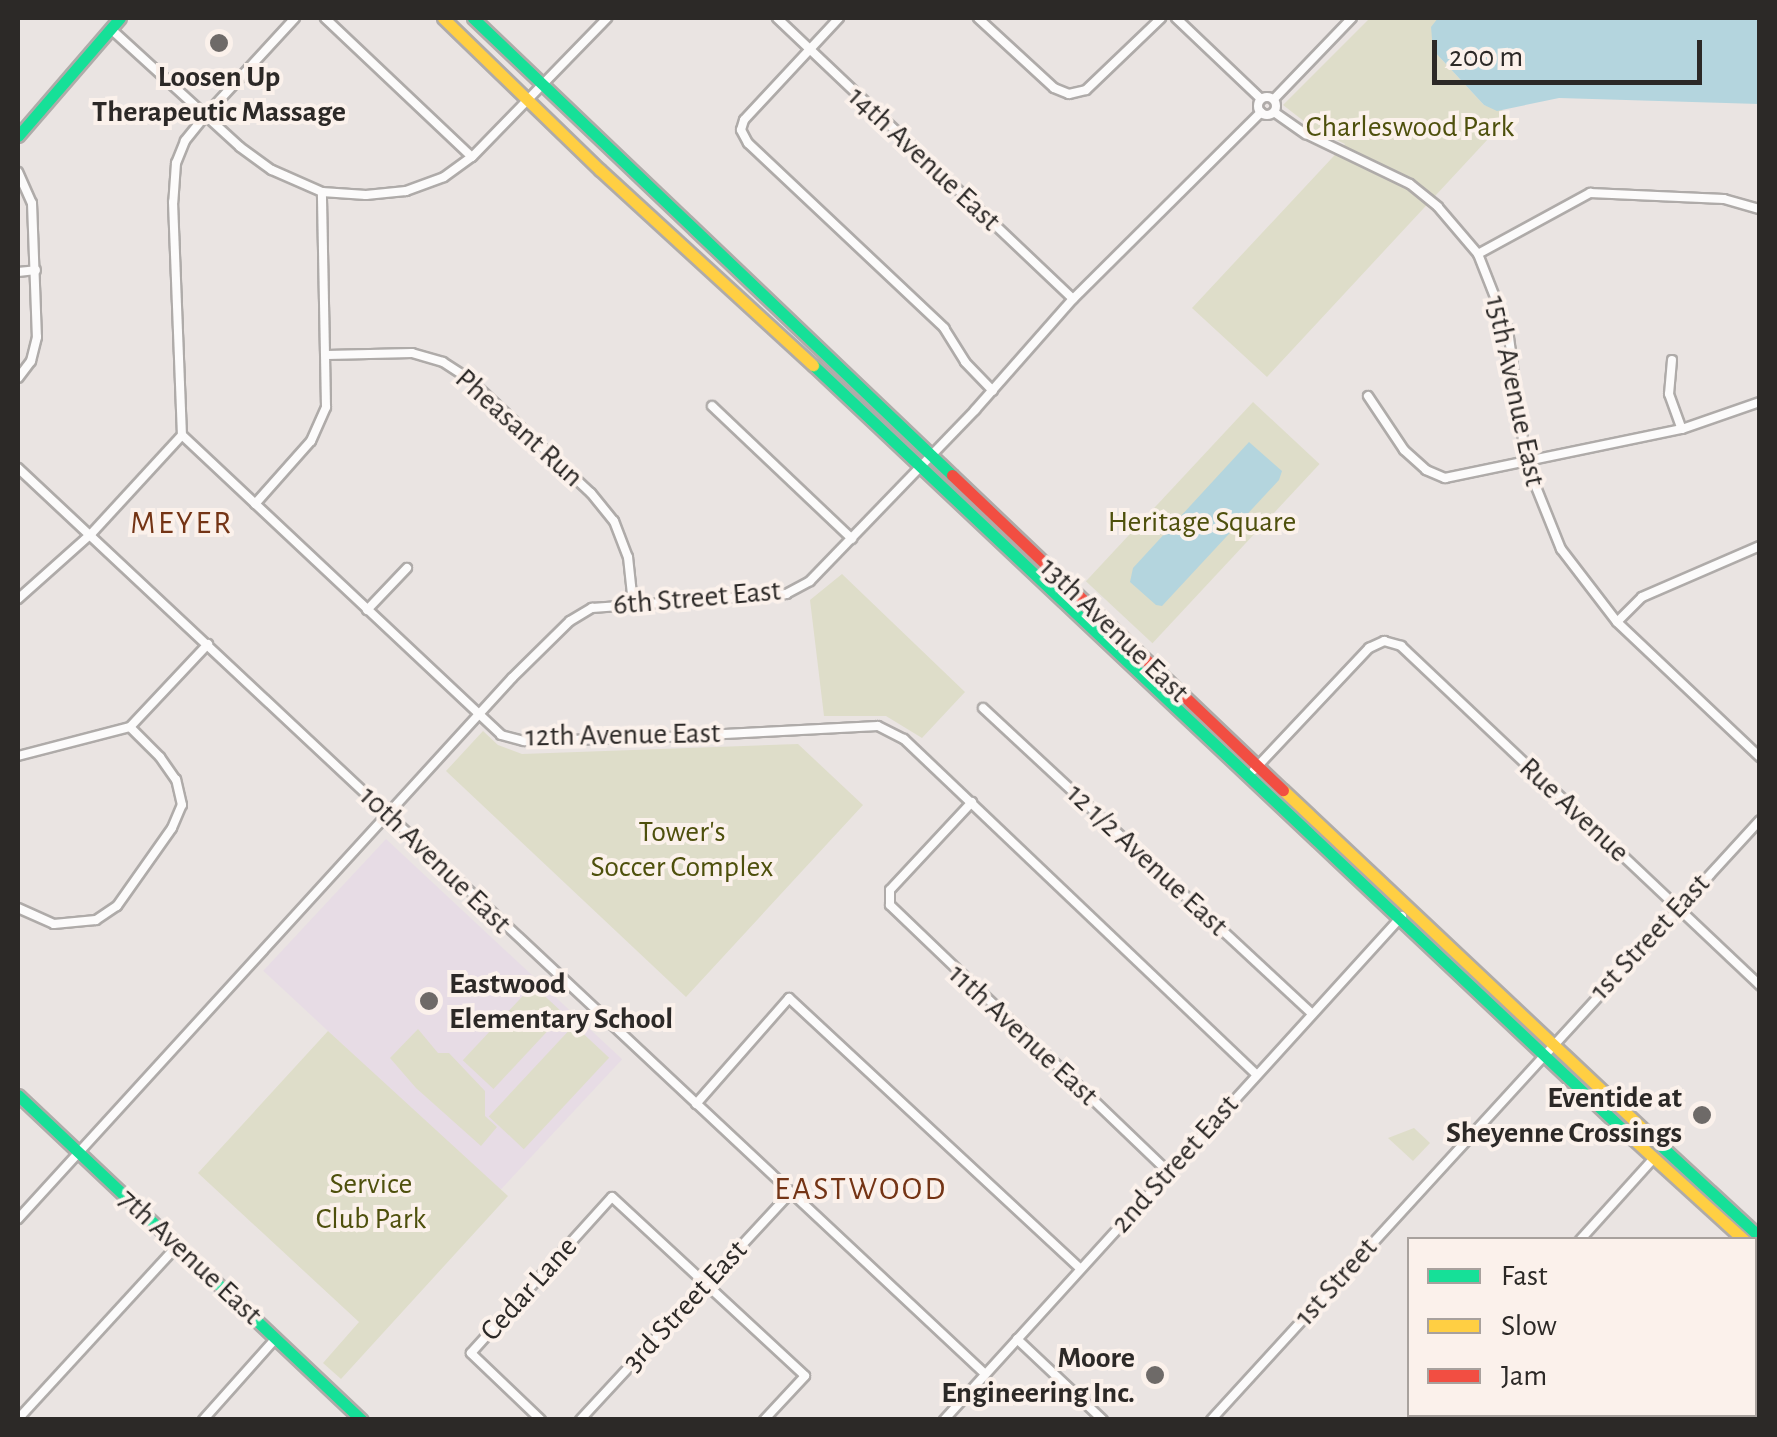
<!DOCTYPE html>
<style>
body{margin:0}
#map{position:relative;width:1777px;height:1437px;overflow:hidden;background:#eae4e2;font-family:"Alegreya Sans",sans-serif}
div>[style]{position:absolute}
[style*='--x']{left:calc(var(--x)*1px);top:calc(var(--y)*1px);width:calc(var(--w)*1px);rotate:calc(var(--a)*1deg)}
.education>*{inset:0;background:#e7dce5;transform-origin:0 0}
.green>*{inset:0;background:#deddc9;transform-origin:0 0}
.water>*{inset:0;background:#b4d5de}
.roads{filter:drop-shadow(2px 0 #afaba9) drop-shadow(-2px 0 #afaba9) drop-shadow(0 2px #afaba9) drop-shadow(0 -2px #afaba9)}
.street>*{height:8px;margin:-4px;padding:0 4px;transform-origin:4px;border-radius:4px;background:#fcfbfb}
.street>.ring{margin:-4px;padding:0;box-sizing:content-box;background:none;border:8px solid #fcfbfb;border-radius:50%}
.fast>*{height:11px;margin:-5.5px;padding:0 5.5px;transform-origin:5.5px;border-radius:5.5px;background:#16e098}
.slow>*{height:11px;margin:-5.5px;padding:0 5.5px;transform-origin:5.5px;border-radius:5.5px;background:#ffcf43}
.jam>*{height:11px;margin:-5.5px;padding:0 5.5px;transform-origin:5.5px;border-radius:5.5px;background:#f24e42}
.dots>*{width:28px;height:28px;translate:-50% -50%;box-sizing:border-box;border:5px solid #fbf1eb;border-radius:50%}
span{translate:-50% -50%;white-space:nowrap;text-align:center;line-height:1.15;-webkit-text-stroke:8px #fbf1eb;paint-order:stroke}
.poi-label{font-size:30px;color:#2c2927;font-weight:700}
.left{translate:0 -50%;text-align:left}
.right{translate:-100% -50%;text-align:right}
.park-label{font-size:30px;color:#4e500c}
.street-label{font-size:30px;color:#2c2927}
.neighbourhood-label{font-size:32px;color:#743415;letter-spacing:2.5px}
.frame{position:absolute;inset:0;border:20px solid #2c2927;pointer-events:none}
.legend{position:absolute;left:1407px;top:1237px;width:350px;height:180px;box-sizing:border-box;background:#fbf1eb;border:2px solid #a8a19d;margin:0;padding:12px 18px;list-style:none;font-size:30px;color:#2c2927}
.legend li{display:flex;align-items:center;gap:20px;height:50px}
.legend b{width:50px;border:2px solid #a8a19d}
.scale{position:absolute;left:1432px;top:40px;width:270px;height:45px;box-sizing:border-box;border:5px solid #2c2927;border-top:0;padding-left:12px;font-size:30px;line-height:35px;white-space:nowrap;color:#2c2927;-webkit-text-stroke:8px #fbf1eb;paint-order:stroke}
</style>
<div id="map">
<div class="education">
<i style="left:386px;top:839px;width:323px;height:180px;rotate:43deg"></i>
</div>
<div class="green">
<i style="clip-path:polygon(1370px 18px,1438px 18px,1433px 50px,1484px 105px,1504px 111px,1510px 129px,1488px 139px,1267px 377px,1192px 308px,1345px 144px,1314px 129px,1283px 105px)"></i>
<i style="left:1253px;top:402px;width:91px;height:245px;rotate:43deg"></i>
<i style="clip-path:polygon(842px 574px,965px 692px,922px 738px,886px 716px,824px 716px,810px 600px)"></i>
<i style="clip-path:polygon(483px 731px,498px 745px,522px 754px,798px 744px,863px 805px,686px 997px,446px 771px)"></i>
<i style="left:533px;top:985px;width:42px;height:103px;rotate:43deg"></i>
<i style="left:574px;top:1025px;width:48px;height:125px;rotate:43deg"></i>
<i style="clip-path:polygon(418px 1029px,438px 1053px,449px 1053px,485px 1091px,485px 1116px,497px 1127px,481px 1146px,416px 1088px,390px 1058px)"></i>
<i style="clip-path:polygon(328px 1031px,508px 1196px,341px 1379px,323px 1363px,359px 1322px,198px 1173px)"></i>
<i style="clip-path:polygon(1414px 1128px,1430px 1143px,1413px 1161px,1388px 1138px)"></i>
</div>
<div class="water">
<i style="clip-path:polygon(1438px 18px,1759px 18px,1759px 104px,1559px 98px,1497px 111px,1484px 105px,1433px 50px,1431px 27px)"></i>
<i style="clip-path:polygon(1249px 442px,1282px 471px,1279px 480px,1162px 606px,1156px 605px,1130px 582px,1133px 568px)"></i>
</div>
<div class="roads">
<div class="street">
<i style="--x:295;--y:18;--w:133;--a:132.6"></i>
<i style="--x:205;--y:116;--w:32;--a:129"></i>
<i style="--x:185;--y:141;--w:24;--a:112"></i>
<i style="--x:176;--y:163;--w:39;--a:94"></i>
<i style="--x:173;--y:202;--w:233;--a:87.8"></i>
<i style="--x:182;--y:435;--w:438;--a:43.2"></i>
<i style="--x:501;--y:735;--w:24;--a:15"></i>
<i style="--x:524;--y:741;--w:124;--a:-1.4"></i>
<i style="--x:648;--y:738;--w:230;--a:-3"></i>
<i style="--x:878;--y:726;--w:29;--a:27"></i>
<i style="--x:904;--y:739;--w:485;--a:43.6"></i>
<i style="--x:325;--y:18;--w:202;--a:43.4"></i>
<i style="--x:777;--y:18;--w:408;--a:43.5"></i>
<i style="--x:839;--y:18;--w:139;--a:133"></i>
<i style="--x:744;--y:120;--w:10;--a:107"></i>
<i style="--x:741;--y:130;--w:15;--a:62"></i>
<i style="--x:748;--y:143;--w:270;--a:43.3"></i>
<i style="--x:944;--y:328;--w:40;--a:58"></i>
<i style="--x:965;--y:362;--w:40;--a:46"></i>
<i style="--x:978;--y:18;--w:103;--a:42.6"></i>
<i style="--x:1054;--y:88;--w:16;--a:22"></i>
<i style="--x:1069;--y:94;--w:17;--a:-13"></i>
<i style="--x:1086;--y:90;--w:104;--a:-43.8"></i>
<i style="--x:1176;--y:18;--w:117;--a:43.6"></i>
<i style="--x:112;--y:30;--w:173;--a:42.4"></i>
<i style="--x:240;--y:147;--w:39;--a:36"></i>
<i style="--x:272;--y:170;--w:55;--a:23.7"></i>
<i style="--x:322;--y:192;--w:44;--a:3.9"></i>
<i style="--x:366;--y:195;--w:40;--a:-5.7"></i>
<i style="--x:406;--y:191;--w:40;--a:-20.2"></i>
<i style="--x:444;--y:177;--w:34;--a:-36"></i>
<i style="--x:472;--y:157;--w:194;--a:-45.8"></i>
<i class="ring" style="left:1258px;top:97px;width:10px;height:10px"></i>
<i style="--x:1274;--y:99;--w:112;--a:-46.1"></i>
<i style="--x:1274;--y:112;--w:39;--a:35"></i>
<i style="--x:1306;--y:134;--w:115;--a:25.7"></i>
<i style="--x:1410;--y:184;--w:36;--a:39"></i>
<i style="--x:1438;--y:207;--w:62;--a:49.6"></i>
<i style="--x:1478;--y:254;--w:82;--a:68.5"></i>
<i style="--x:1508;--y:330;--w:133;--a:82.2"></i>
<i style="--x:1526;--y:462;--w:94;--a:68.1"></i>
<i style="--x:1561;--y:549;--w:92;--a:52.5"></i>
<i style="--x:1617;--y:622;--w:197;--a:43.4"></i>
<i style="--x:18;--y:172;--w:34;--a:66"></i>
<i style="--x:32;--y:203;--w:134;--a:87.9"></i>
<i style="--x:37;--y:337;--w:25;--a:104"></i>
<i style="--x:31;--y:361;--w:21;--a:127"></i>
<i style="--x:1478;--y:254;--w:128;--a:-28.6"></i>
<i style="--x:1590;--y:193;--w:134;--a:2.6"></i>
<i style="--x:1724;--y:199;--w:37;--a:16"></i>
<i style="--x:18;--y:272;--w:18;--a:-6"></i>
<i style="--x:327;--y:355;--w:85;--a:-1.3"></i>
<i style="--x:412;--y:353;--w:32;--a:16"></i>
<i style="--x:443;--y:362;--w:31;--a:33"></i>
<i style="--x:469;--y:379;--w:167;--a:43.1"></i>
<i style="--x:591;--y:493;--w:36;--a:51"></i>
<i style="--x:614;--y:521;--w:39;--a:69"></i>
<i style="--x:628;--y:557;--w:47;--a:83.9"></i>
<i style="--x:1672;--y:360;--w:34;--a:95"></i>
<i style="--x:1669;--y:394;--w:37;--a:70"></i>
<i style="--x:1368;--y:396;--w:65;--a:56.3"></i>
<i style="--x:1404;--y:450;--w:30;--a:42"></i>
<i style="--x:1426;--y:470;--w:21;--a:23"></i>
<i style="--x:1445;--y:478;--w:242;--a:-11.7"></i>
<i style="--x:1682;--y:429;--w:83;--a:-19.1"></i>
<i style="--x:712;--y:406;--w:193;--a:43.5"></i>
<i style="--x:18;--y:468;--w:1325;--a:43.13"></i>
<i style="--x:255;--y:504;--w:84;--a:-48.4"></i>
<i style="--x:311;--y:441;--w:37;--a:-66"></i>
<i style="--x:326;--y:407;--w:215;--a:-91.1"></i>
<i style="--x:18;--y:599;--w:98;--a:-41.7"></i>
<i style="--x:91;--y:534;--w:134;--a:-47.4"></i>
<i style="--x:367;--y:610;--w:58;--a:-46.4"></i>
<i style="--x:1617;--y:622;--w:35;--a:-45"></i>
<i style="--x:1642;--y:597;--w:129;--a:-23.4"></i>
<i style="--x:983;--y:708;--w:448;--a:42.9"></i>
<i style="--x:18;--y:756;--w:116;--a:-14.5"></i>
<i style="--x:130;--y:727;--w:114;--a:-46.8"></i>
<i style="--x:1254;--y:770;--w:168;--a:-46.7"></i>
<i style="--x:1369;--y:648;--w:17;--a:-25"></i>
<i style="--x:1384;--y:641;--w:18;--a:16"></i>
<i style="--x:1401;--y:646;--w:494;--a:43.4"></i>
<i style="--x:972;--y:802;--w:120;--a:133"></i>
<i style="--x:890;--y:890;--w:15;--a:90"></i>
<i style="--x:890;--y:905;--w:387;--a:43.8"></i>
<i style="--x:18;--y:908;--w:39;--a:24"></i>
<i style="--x:54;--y:924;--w:42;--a:-5.4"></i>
<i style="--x:96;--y:920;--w:25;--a:-34"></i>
<i style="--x:117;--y:906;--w:95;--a:-54.8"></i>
<i style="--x:172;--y:828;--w:25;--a:-67"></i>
<i style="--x:182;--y:805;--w:26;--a:-103"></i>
<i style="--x:176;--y:780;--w:28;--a:-125"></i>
<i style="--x:160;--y:757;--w:42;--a:-135"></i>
<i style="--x:696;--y:1104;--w:141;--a:-48.7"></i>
<i style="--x:789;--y:998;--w:398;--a:42.9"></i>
<i style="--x:18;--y:1219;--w:733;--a:-47.6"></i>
<i style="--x:512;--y:678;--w:81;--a:-44.5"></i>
<i style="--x:570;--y:621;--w:26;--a:-31"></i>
<i style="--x:592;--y:608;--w:195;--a:-4.1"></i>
<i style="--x:786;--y:594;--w:27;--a:-28"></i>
<i style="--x:810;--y:581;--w:238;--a:-46"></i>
<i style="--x:975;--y:410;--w:148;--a:-48.6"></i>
<i style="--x:1073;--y:299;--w:265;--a:-44.8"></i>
<i style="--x:1580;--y:1240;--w:110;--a:-47.9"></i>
<i style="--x:1017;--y:1339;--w:118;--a:43.3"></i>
<i style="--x:1494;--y:1414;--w:8;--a:45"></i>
<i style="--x:1712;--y:1414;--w:8;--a:50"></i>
<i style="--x:18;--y:1419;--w:235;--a:-47.4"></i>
<i style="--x:203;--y:1420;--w:110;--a:-48.3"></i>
<i style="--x:541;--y:1420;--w:97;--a:-136.3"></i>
<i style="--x:471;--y:1353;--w:210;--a:-47.9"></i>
<i style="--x:612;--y:1197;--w:263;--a:42.8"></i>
<i style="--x:805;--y:1376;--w:60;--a:133"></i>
<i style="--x:580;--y:1420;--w:309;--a:-47.2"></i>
<i style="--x:944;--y:1420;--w:681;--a:-47.74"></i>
<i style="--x:1211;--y:1420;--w:813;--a:-47.54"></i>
<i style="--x:1416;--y:1420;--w:7;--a:-56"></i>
</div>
<div class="fast">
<i style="--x:473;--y:18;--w:662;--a:43.65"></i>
<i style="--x:18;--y:136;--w:156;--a:-49.2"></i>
<i style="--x:813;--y:365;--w:1128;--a:43.35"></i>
<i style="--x:18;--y:1095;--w:473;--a:43.4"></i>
<i style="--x:1658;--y:1143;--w:139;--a:42.7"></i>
<i style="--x:1754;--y:1250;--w:7;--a:34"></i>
</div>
<div class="slow">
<i style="--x:443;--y:18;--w:219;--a:44.1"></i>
<i style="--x:600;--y:170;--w:289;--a:42.5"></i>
<i style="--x:1283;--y:790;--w:515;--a:43.27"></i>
<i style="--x:1633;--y:1139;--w:150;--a:42.3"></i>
</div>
<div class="jam">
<i style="--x:952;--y:475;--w:457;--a:43.6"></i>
</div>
</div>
<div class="dots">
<i style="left:219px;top:43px;background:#6e6a68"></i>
<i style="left:429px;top:1001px;background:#6e6a68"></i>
<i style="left:1702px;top:1115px;background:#6e6a68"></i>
<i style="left:1155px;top:1375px;background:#6e6a68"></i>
</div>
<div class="poi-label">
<span style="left:219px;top:94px">Loosen Up<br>Therapeutic Massage</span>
<span class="left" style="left:449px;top:1001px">Eastwood<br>Elementary School</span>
<span class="right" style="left:1682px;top:1115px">Eventide at<br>Sheyenne Crossings</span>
<span class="right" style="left:1135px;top:1375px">Moore<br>Engineering Inc.</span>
</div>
<div class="park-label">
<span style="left:1410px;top:127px">Charleswood Park</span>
<span style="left:1202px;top:522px">Heritage Square</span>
<span style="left:682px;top:849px">Tower's<br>Soccer Complex</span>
<span style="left:371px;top:1201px">Service<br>Club Park</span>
</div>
<div class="street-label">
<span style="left:924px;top:159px;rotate:43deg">14th Avenue East</span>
<span style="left:1515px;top:391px;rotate:78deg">15th Avenue East</span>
<span style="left:519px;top:428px;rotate:42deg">Pheasant Run</span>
<span style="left:697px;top:598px;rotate:-5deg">6th Street East</span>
<span style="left:1114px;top:630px;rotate:44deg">13th Avenue East</span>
<span style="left:623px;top:735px;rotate:-1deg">12th Avenue East</span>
<span style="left:1574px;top:810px;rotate:43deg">Rue Avenue</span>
<span style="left:435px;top:860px;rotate:44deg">10th Avenue East</span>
<span style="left:1147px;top:860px;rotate:43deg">12 1/2 Avenue East</span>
<span style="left:1650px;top:937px;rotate:-47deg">1st Street East</span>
<span style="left:1023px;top:1035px;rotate:43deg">11th Avenue East</span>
<span style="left:1175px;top:1164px;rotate:-48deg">2nd Street East</span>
<span style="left:190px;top:1257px;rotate:43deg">7th Avenue East</span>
<span style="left:1336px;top:1282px;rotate:-48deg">1st Street</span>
<span style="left:529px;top:1289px;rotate:-48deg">Cedar Lane</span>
<span style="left:685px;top:1306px;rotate:-47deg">3rd Street East</span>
</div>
<div class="neighbourhood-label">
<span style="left:182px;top:523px">MEYER</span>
<span style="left:861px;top:1189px">EASTWOOD</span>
</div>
<div class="frame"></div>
<ul class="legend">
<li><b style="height:12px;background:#16e098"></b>Fast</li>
<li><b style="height:12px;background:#ffcf43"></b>Slow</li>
<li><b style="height:12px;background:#f24e42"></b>Jam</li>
</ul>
<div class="scale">200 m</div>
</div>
